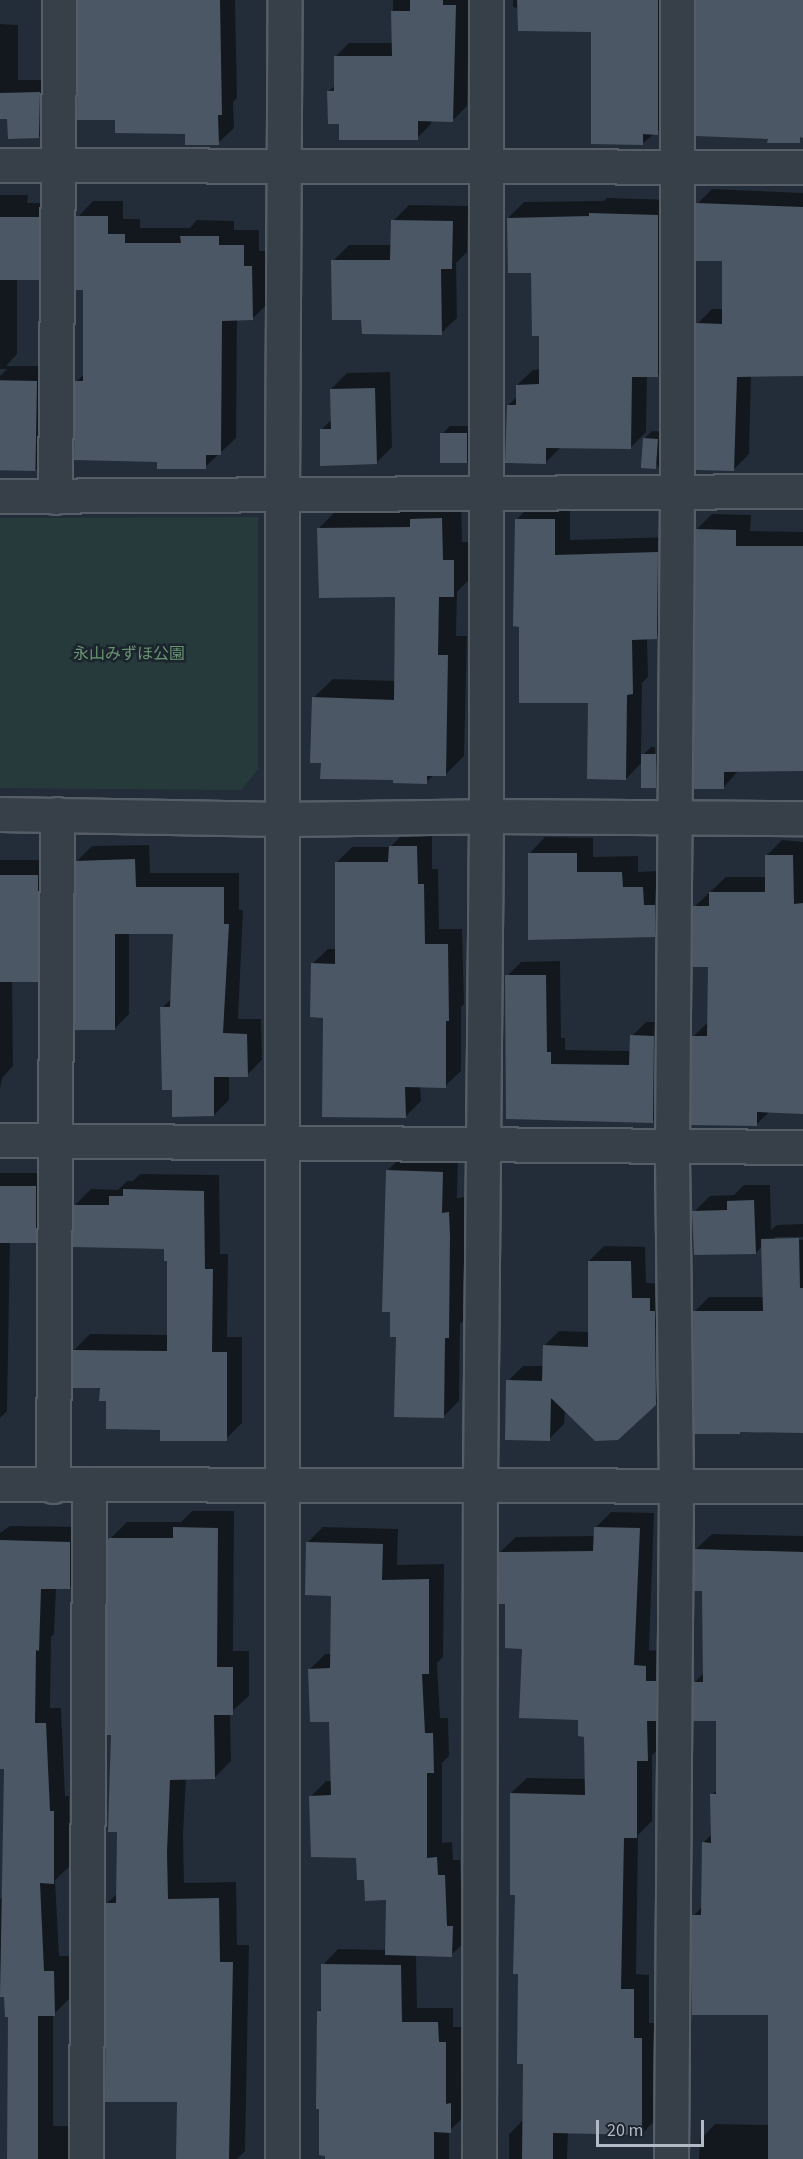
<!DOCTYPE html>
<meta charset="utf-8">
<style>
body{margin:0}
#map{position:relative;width:803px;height:2159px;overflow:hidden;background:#232d39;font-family:"Source Sans 3","Noto Sans JP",sans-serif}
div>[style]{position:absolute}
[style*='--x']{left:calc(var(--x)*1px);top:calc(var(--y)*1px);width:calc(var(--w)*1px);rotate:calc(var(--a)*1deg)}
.green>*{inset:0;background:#263a3b}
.shadow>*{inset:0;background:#0007}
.building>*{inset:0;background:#4c5765;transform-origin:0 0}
.roads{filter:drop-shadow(2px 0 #555d67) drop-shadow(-2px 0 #555d67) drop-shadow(0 2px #555d67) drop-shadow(0 -2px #555d67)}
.minor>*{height:33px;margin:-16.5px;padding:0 16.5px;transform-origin:16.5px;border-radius:16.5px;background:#373f49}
span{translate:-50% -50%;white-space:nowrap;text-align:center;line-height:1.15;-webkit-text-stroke:5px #1c242e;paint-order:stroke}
.park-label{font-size:16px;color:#6a9572}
.scale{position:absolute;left:596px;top:2120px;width:108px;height:27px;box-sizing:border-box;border:3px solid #b2bac5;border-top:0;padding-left:8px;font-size:18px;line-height:21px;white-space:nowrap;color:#b2bac5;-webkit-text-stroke:4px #1c242e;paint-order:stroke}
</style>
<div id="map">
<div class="green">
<i style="clip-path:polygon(258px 517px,258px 769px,241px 790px,0 788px,0 518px)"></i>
</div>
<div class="shadow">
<i style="clip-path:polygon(79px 0,235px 0,237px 98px,233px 102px,234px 128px,218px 143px,187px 133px,116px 119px)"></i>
<i style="clip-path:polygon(393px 0,469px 0,467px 106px,453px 120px,431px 120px,431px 124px,417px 138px,341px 123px,329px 91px,336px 85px,335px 57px,349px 43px,393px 43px)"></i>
<i style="clip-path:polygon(513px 0,673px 0,673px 118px,643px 143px,593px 30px,513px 7px)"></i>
<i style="clip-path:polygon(0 24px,18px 25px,18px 80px,52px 80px,51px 124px,39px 137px,9px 117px,0 117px)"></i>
<i style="clip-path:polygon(712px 189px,803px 193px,803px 375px,751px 375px,749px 454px,734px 469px,697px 324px,712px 309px,723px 309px,724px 260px,697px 204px)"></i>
<i style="clip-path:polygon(0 195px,28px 195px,27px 203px,53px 203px,52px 264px,37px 279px,17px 278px,17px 354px,6px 366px,53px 366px,52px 454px,36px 470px,0 470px,0 376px,7px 369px,0 369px)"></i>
<i style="clip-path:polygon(607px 198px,673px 200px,673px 360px,658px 375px,647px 376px,646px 432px,631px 447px,561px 447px,546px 462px,508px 405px,518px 396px,517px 385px,533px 370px,541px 369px,540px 334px,532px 271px,508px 218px,524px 202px,604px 201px)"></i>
<i style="clip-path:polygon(93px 201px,123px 201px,123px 219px,140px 219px,140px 228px,190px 228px,197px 220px,234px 221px,234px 230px,259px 230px,259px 251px,267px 251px,268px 303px,252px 319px,237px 319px,236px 438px,205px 467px,159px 461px,76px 382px,85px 373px,85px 288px,78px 217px)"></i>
<i style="clip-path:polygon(409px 205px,468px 206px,467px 252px,456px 263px,457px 318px,441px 333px,363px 319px,333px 261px,349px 245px,392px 245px,393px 221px)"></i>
<i style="clip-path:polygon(390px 372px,392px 447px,376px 463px,321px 430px,332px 419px,331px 389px,347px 373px)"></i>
<i style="clip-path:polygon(450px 426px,475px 426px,475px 454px,467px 462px,442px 434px)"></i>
<i style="clip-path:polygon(652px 431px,666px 432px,666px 459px,658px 467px,644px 439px)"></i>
<i style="clip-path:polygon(461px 500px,462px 542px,473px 542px,473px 576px,457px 592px,456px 636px,467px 636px,464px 756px,445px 775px,434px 775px,426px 782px,394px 779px,322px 762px,313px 698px,333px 679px,396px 681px,397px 596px,319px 528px,338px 509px)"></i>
<i style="clip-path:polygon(532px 504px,570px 505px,570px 540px,673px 537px,672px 622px,656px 638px,647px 638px,648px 677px,642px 683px,641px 757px,651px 747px,655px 747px,655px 781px,658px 781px,658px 747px,664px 747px,663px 779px,655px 787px,643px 761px,626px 779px,590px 701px,520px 625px,517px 519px)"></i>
<i style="clip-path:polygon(712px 514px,751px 515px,750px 531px,803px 532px,803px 770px,739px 770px,724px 787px,697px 529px)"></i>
<i style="clip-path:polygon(406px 831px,432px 831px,432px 869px,438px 869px,439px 929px,462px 929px,464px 1004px,461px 1007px,461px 1071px,445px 1086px,420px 1086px,421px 1101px,405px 1117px,324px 1016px,312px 964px,328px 949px,337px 949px,337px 862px,352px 847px,390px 847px)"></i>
<i style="clip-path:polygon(545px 837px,593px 838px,593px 857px,638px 856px,638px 872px,659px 871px,670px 919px,654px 935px,529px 854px)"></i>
<i style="clip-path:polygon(782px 840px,803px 842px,803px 1112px,770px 1111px,756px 1125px,693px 1037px,708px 1022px,710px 966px,694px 907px,726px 877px,766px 877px,766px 856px)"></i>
<i style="clip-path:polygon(149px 845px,150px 873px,239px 873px,239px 910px,243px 910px,238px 1019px,261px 1019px,262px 1060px,247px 1075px,229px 1075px,229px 1100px,214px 1115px,173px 1089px,162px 1008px,172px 998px,174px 932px,129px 932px,129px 1014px,114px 1029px,77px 861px,92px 846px)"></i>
<i style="clip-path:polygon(0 860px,52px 860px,52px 965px,37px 980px,12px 980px,13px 1066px,2px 1078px,0 1089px)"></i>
<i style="clip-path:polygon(560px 961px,561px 1038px,565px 1038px,565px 1050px,631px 1051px,632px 1036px,646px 1022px,668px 1022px,667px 1107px,653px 1121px,508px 1117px,507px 976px,521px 962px)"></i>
<i style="clip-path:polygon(403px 1155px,458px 1157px,457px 1198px,464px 1197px,465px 1220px,464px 1320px,460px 1324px,459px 1401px,443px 1417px,398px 1336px,388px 1170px)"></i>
<i style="clip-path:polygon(0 1173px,50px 1173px,49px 1227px,35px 1241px,10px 1241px,7px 1411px,0 1418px)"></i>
<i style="clip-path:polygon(140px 1174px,219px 1175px,220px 1254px,228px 1254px,227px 1337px,242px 1337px,242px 1423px,226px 1439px,162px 1428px,107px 1400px,74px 1350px,90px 1334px,168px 1335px,169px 1260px,166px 1247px,75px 1205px,91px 1189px,118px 1190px,127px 1181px,133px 1181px)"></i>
<i style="clip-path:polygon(744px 1185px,770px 1185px,771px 1230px,777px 1225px,803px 1224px,803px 1237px,775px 1237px,775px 1240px,803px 1240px,803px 1432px,742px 1430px,739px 1433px,694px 1312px,709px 1297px,764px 1297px,762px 1246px,756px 1253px,694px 1212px,710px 1196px,734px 1195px)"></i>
<i style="clip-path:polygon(604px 1246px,645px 1247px,646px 1283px,664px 1284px,671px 1389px,655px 1404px,565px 1410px,564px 1424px,549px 1439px,508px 1381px,523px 1366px,544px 1366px,544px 1346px,559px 1331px,589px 1332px,589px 1261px)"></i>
<i style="clip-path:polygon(192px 1511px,234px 1511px,233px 1651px,249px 1651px,249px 1696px,230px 1713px,231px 1761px,214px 1778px,186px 1778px,183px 1834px,184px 1883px,236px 1882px,237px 1945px,249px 1945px,245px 2151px,237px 2159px,177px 2159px,179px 2100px,107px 1903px,118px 1893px,119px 1830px,113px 1733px,110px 1539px,127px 1522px,181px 1522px)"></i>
<i style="clip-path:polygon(611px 1512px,654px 1513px,649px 1650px,661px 1651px,663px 1744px,652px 1755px,652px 1821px,638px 1835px,636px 1974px,649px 1975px,649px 2023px,657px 2023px,657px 2118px,642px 2134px,568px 2132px,567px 2159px,509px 2159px,509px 2134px,524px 2119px,525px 2062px,511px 1793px,527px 1778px,586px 1779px,585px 1735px,580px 1718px,523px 1647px,507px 1602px,500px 1552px,516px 1537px,595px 1536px,595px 1528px)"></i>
<i style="clip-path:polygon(10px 1526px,85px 1527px,85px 1572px,69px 1588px,56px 1588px,54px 1634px,51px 1637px,50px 1708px,61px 1708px,65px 1796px,69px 1796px,69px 1867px,55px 1880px,59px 1956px,69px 1956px,69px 1999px,53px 2015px,53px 2126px,82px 2126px,84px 2159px,9px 2159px,9px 2015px,5px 1995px,1px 1995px,0 1965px,0 1899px,5px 1894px,5px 1768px,0 1768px,0 1533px)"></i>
<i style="clip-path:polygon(323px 1527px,398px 1529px,397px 1565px,444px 1564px,443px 1657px,437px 1663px,440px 1718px,448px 1718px,449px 1756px,442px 1763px,442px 1843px,452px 1842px,453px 1860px,460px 1860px,462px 1911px,467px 1911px,467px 1940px,451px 1955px,416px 1955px,417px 2008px,453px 2008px,453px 2027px,461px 2027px,461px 2089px,466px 2089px,465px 2116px,449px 2131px,449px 2159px,326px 2159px,319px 2011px,323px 2007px,323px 1965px,338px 1949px,387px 1950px,387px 1899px,365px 1879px,358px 1857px,311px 1796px,326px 1781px,332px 1781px,331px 1720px,310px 1669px,325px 1654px,332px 1654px,333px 1594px,307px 1543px)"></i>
<i style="clip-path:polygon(712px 1534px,803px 1536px,803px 2159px,699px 2159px,700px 2140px,715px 2124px,769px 2125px,770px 2013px,693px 1916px,703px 1906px,703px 1843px,712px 1834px,712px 1795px,717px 1790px,717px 1720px,695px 1682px,704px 1673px,703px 1590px,696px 1549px)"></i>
</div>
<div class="building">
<i style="clip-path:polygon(78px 0,220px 0,222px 115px,218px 115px,219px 145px,185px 145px,185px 134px,115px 133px,115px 120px,77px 120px)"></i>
<i style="clip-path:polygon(410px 0,443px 0,443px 5px,456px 5px,453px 122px,418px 121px,418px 140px,339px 140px,339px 124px,328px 124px,327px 91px,334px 91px,334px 56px,392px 56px,391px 11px,410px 11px)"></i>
<i style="clip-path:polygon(517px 0,658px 0,658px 135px,643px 134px,643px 145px,591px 144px,591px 32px,518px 31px)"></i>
<i style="clip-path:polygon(696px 0,803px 0,803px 138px,800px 137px,800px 143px,767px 143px,768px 139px,696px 136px)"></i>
<i style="clip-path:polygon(40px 92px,39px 138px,8px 139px,7px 119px,0 119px,0 93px)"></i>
<i style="clip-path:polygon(696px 203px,803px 207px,803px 376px,737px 377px,734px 471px,696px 470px,696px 323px,722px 324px,722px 261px,696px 261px)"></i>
<i style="clip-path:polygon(589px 213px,658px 215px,658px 377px,632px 377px,631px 449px,546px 448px,546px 464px,505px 463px,507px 405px,516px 405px,516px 385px,539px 384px,539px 336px,532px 336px,531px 273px,508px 273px,507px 218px,589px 216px)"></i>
<i style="clip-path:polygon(76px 216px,108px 216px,108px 234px,125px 234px,125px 243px,181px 243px,180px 236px,219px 236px,219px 245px,244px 245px,244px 266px,252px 266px,253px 320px,222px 321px,221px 455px,206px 455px,206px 469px,157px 469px,157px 462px,74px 460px,75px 381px,83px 381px,83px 290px,75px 290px)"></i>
<i style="left:0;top:217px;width:39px;height:63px"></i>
<i style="clip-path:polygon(391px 220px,453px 221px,452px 269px,441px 269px,442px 335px,362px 334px,361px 320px,332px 320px,331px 260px,390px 260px)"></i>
<i style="left:37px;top:381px;width:90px;height:37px;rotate:91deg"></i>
<i style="clip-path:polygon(375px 388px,377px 464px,320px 466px,320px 429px,331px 429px,330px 389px)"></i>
<i style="left:467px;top:433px;width:30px;height:27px;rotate:90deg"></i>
<i style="left:643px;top:438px;width:15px;height:30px;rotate:4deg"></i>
<i style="clip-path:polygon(442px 518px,443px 560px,454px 560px,454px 597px,439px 597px,438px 655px,448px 655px,446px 776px,427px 776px,427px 784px,393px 783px,393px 780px,320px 779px,321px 763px,310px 763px,312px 697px,394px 700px,395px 597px,319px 598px,317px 528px,410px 527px,410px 519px)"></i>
<i style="clip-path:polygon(515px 519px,555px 519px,555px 555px,658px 552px,657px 639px,632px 640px,633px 694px,627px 695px,626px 780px,587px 779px,588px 703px,519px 703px,519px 627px,513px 626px)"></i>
<i style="clip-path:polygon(695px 529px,736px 530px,736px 546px,803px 546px,803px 771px,724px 772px,724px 789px,693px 789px)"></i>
<i style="left:656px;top:754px;width:34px;height:15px;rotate:90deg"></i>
<i style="clip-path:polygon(389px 846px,417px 846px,418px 884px,424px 884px,425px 944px,448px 944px,449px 1021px,446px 1021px,446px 1088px,405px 1087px,406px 1118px,322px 1117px,323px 1018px,310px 1017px,311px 963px,335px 964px,335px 862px,388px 862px)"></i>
<i style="clip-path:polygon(528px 853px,577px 853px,577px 872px,622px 872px,623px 887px,643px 887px,644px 905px,655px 905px,655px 937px,528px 940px)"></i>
<i style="clip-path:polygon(765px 855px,793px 855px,794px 904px,803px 903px,803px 1114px,757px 1112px,757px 1126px,691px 1125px,692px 1036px,707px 1036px,708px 967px,692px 967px,693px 906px,709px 906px,709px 892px,765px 892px)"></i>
<i style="clip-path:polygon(135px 859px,136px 887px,224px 887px,224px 924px,229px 924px,223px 1033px,247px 1034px,248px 1077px,214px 1077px,214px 1116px,172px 1117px,172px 1090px,162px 1090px,160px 1007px,170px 1007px,173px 934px,115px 934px,115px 1030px,74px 1030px,75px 861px)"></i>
<i style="left:0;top:875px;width:38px;height:107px"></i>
<i style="clip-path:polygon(505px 975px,546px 975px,547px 1052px,551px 1052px,551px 1064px,629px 1065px,630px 1035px,654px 1036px,653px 1123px,506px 1119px)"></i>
<i style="clip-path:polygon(386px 1170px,443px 1172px,442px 1213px,449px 1212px,450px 1236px,449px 1338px,445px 1338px,444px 1418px,394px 1417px,396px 1337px,390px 1337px,390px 1312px,382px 1312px)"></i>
<i style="left:36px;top:1186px;width:57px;height:36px;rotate:90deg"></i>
<i style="clip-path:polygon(123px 1189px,204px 1191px,205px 1269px,213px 1269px,212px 1352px,227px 1352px,227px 1441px,160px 1441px,160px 1430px,106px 1429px,106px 1401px,99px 1401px,100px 1388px,72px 1388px,73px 1350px,167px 1351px,167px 1261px,164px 1261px,164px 1249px,73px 1247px,73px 1205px,109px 1205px,109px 1196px,123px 1196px)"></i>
<i style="clip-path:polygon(754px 1200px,756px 1254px,694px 1255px,692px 1211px,727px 1210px,727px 1201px)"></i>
<i style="clip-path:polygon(799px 1238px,800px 1288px,803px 1288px,803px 1433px,740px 1432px,740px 1434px,694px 1434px,693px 1311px,763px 1311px,761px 1239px)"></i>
<i style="clip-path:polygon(588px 1261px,631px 1261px,632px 1298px,650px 1298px,650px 1311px,655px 1311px,656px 1405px,618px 1440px,595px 1441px,551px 1398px,550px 1441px,505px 1440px,506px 1380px,542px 1381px,543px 1345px,588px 1347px)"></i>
<i style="clip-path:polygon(173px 1527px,218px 1528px,217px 1667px,233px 1667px,233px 1715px,214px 1715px,215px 1779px,170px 1780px,167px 1852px,168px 1899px,219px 1898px,220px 1962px,233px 1962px,229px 2159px,176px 2159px,177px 2102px,105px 2102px,106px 1903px,116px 1903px,117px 1832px,108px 1832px,111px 1735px,107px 1735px,107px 1542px,109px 1538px,173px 1538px)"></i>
<i style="clip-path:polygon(594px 1527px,640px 1528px,634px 1665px,646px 1666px,646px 1681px,656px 1681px,656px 1721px,647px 1721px,648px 1761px,637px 1761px,637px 1838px,624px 1838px,621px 1989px,634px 1989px,634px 2038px,642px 2038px,642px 2135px,553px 2133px,553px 2159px,522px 2159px,523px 2064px,517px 2064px,518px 1974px,513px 1974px,515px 1895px,510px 1895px,510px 1793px,585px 1795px,584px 1737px,578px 1736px,578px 1720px,519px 1718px,522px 1649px,505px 1648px,505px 1604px,499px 1604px,499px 1552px,593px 1551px)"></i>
<i style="clip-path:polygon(0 1540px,70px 1542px,70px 1589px,41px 1589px,39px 1651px,36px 1650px,35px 1723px,46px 1723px,50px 1811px,54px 1811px,54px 1884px,40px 1883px,44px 1971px,54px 1971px,55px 2016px,38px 2016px,38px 2159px,7px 2159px,8px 2017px,5px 2017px,4px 1997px,0 1997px,4px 1769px,0 1769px)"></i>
<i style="clip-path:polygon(306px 1542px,383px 1544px,382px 1580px,429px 1579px,429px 1674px,422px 1674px,425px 1733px,433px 1733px,434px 1773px,427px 1773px,427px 1858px,437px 1857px,438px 1875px,445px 1875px,447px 1926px,453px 1926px,452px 1957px,385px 1955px,386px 1900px,365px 1901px,364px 1880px,357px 1880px,356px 1858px,311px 1857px,309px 1796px,331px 1795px,329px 1722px,310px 1722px,308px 1669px,330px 1668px,331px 1596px,305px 1595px)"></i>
<i style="clip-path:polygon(694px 1549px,803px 1552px,803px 2159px,768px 2159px,768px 2015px,692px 2015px,692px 1915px,701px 1915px,702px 1842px,711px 1843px,710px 1794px,716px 1794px,716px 1721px,693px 1721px,693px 1682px,703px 1682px,702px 1591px,694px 1591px)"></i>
<i style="clip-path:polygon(321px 1964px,401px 1965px,402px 2022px,438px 2022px,439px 2042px,446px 2042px,446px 2104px,451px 2103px,451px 2133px,434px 2132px,434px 2159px,325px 2159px,325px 2156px,319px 2155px,319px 2109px,316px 2109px,317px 2011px,321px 2011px)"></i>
</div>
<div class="roads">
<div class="minor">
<i style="--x:0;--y:165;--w:803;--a:0.14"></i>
<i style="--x:0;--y:496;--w:803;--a:-0.36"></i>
<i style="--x:55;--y:497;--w:497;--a:-89.5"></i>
<i style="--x:0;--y:814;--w:282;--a:1"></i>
<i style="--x:282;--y:819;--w:204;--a:-0.8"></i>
<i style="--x:486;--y:816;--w:317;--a:0.4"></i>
<i style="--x:0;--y:1140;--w:803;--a:0.5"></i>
<i style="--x:0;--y:1484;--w:803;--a:0.14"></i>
<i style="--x:53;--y:1486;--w:672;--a:-89.66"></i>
<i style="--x:86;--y:2159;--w:674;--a:-89.74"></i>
<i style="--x:282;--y:2159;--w:1664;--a:-90"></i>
<i style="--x:282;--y:495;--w:495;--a:-89.7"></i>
<i style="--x:479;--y:2159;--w:676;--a:-89.92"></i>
<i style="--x:480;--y:1483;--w:667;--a:-89.48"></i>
<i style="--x:486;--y:816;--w:816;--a:-90"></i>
<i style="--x:671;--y:2159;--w:674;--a:-89.57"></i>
<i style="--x:676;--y:1485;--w:338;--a:-90.7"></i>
<i style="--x:672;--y:1147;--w:657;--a:-89.56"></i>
<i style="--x:677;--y:490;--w:490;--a:-90"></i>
</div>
</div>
<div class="park-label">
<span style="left:129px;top:654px">永山みずほ公園</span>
</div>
<div class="scale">20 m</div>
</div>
